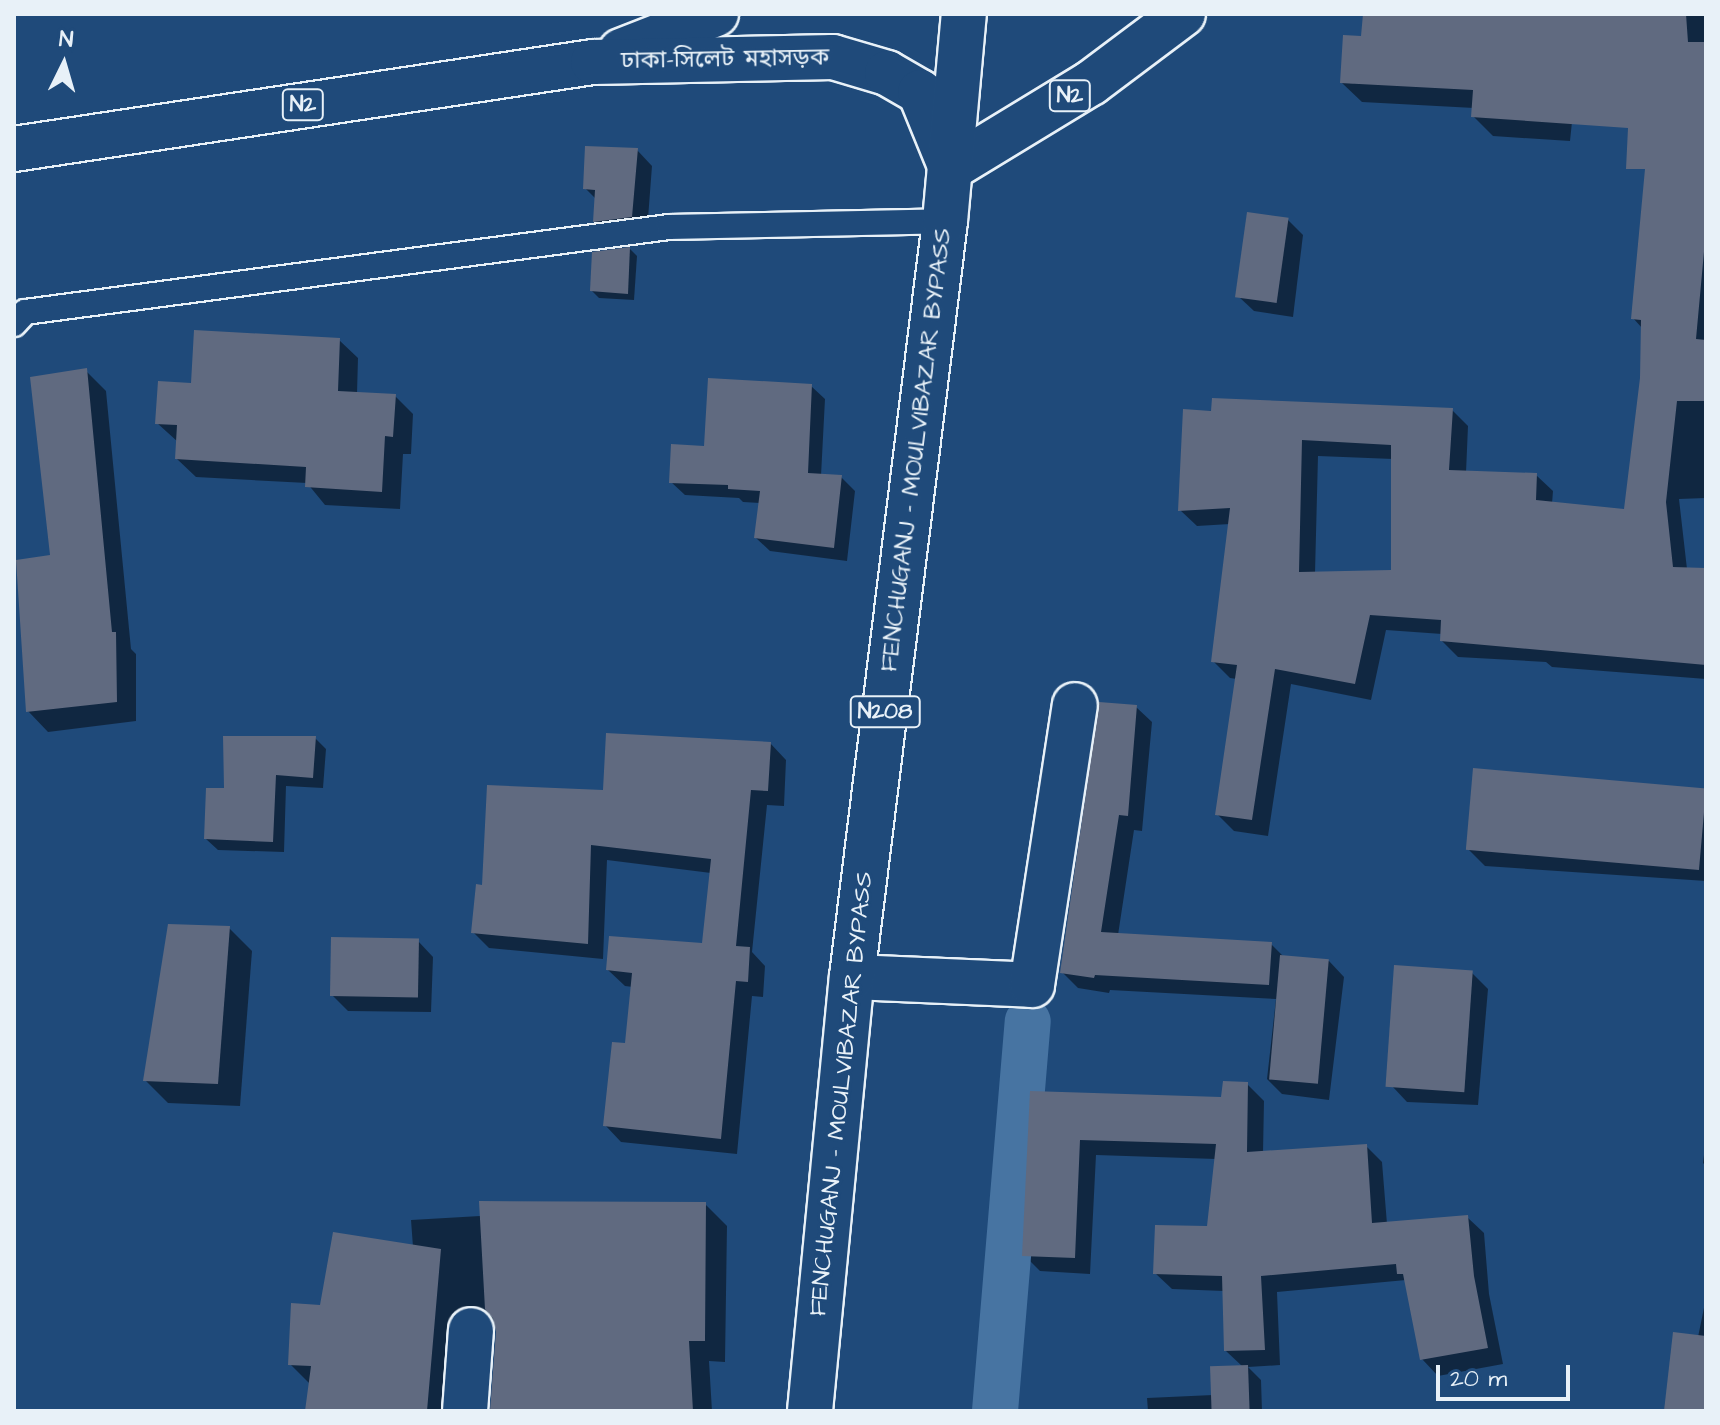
<!DOCTYPE html>
<meta charset="utf-8">
<style>
body{margin:0}
#map{position:relative;width:1720px;height:1425px;overflow:hidden;background:#1f4a7a;font-family:"Architects Daughter","Noto Sans Bengali",sans-serif}
div>[style]{position:absolute}
[style*='--x']{left:calc(var(--x)*1px);top:calc(var(--y)*1px);width:calc(var(--w)*1px);rotate:calc(var(--a)*1deg)}
.shadow>*{inset:0;background:#0007}
.canal>*{height:46px;margin:-23px;padding:0 23px;transform-origin:23px;border-radius:23px;background:#4774a2}
.building>*{inset:0;background:#606a80;transform-origin:0 0}
.roads{filter:drop-shadow(2px 0 #e8f1f8) drop-shadow(-2px 0 #e8f1f8) drop-shadow(0 2px #e8f1f8) drop-shadow(0 -2px #e8f1f8)}
.lane>*{height:24px;margin:-12px;padding:0 12px;transform-origin:12px;border-radius:12px;background:#1f4a7a}
.street>*{height:44px;margin:-22px;padding:0 22px;transform-origin:22px;border-radius:22px;background:#1f4a7a}
.highway>*{height:44px;margin:-22px;padding:0 22px;transform-origin:22px;border-radius:22px;background:#1f4a7a}
span{translate:-50% -50%;white-space:nowrap;text-align:center;line-height:1.15;-webkit-text-stroke:6px #1f4a7a;paint-order:stroke}
.shield-label span{padding:2px 6px;background:#1f4a7a;border:2px solid;border-radius:6px;-webkit-text-stroke-width:0}
.shield-label{font-size:22px;color:#e8f1f8;font-weight:700}
.street-label{font-size:24px;color:#e8f1f8}
.frame{position:absolute;inset:0;border:16px solid #e8f1f8;pointer-events:none}
.north{position:absolute;left:24px;top:24px;width:80px;height:80px;-webkit-text-stroke:6px #1f4a7a;paint-order:stroke;rotate:5deg;font-size:22px;font-weight:700;line-height:32px;text-align:center;color:#e8f1f8}
.north::after{content:'';display:block;margin:auto;width:28px;height:36px;background:#e8f1f8;clip-path:polygon(50% 0,100% 100%,50% 72%,0 100%)}
.scale{position:absolute;left:1436px;top:1365px;width:134px;height:36px;box-sizing:border-box;border:4px solid #e8f1f8;border-top:0;padding-left:10px;font-size:24px;line-height:28px;white-space:nowrap;color:#e8f1f8;-webkit-text-stroke:6px #1f4a7a;paint-order:stroke}
</style>
<div id="map">
<div class="shadow">
<i style="clip-path:polygon(1365px 14px,1706px 14px,1706px 124px,1572px 122px,1570px 141px,1493px 136px,1473px 116px,1474px 108px,1362px 102px,1342px 83px,1363px 38px)"></i>
<i style="clip-path:polygon(637px 150px,652px 166px,647px 232px,610px 236px,595px 221px,596px 199px,585px 188px)"></i>
<i style="clip-path:polygon(evenodd,1706px 162px,1706px 498px,1679px 499px,1687px 569px,1706px 570px,1706px 679px,1552px 667px,1546px 662px,1458px 657px,1442px 641px,1442px 634px,1386px 630px,1371px 700px,1291px 684px,1268px 836px,1234px 831px,1217px 814px,1237px 679px,1230px 678px,1214px 662px,1230px 524px,1197px 526px,1180px 510px,1185px 411px,1452px 410px,1468px 426px,1466px 473px,1536px 475px,1553px 491px,1552px 504px,1625px 512px,1642px 378px,1642px 328px,1633px 318px,1706px 162px,1318px 456px,1393px 459px,1393px 572px,1315px 574px,1318px 456px)"></i>
<i style="clip-path:polygon(1288px 220px,1303px 235px,1293px 317px,1254px 311px,1238px 296px)"></i>
<i style="clip-path:polygon(630px 249px,637px 256px,634px 300px,599px 298px,592px 291px)"></i>
<i style="clip-path:polygon(339px 340px,358px 358px,357px 394px,395px 396px,413px 414px,411px 454px,403px 454px,400px 509px,325px 505px,307px 483px,196px 477px,177px 459px,178px 442px,157px 423px,193px 385px)"></i>
<i style="clip-path:polygon(86px 371px,106px 391px,131px 649px,136px 654px,136px 721px,48px 732px,28px 711px)"></i>
<i style="clip-path:polygon(811px 386px,825px 399px,821px 476px,841px 477px,855px 491px,847px 561px,770px 551px,756px 538px,760px 503px,743px 502px,739px 498px,685px 495px,671px 482px,706px 448px)"></i>
<i style="clip-path:polygon(1136px 707px,1152px 722px,1142px 831px,1134px 830px,1118px 935px,1271px 944px,1285px 958px,1329px 961px,1344px 977px,1329px 1100px,1282px 1094px,1267px 1079px,1276px 999px,1110px 990px,1109px 993px,1078px 988px,1062px 972px)"></i>
<i style="clip-path:polygon(315px 738px,326px 749px,323px 788px,286px 786px,284px 852px,218px 850px,206px 839px,226px 790px)"></i>
<i style="clip-path:polygon(770px 743px,786px 760px,784px 806px,767px 805px,752px 952px,765px 966px,763px 997px,752px 996px,737px 1154px,621px 1142px,605px 1125px,627px 1045px,633px 987px,625px 986px,608px 970px,704px 946px,711px 873px,607px 860px,603px 959px,489px 948px,473px 932px,484px 887px,605px 792px)"></i>
<i style="clip-path:polygon(1706px 791px,1706px 881px,1485px 866px,1469px 850px)"></i>
<i style="clip-path:polygon(229px 928px,252px 951px,240px 1106px,168px 1103px,145px 1080px)"></i>
<i style="clip-path:polygon(418px 941px,433px 957px,431px 1012px,348px 1011px,332px 995px)"></i>
<i style="clip-path:polygon(1472px 973px,1488px 989px,1478px 1105px,1407px 1102px,1392px 1086px)"></i>
<i style="clip-path:polygon(1247px 1084px,1264px 1101px,1263px 1153px,1366px 1146px,1382px 1162px,1387px 1224px,1467px 1217px,1484px 1233px,1489px 1294px,1503px 1364px,1438px 1376px,1422px 1359px,1406px 1280px,1277px 1292px,1280px 1365px,1248px 1367px,1261px 1380px,1262px 1411px,1148px 1411px,1147px 1398px,1213px 1395px,1243px 1367px,1226px 1351px,1224px 1291px,1172px 1289px,1155px 1273px,1209px 1228px,1216px 1159px,1096px 1155px,1090px 1274px,1040px 1271px,1024px 1255px,1032px 1093px,1223px 1099px)"></i>
<i style="clip-path:polygon(1706px 1139px,1706px 1166px,1703px 1163px)"></i>
<i style="clip-path:polygon(480px 1203px,705px 1204px,727px 1226px,725px 1362px,709px 1361px,712px 1411px,492px 1411px,497px 1326px,483px 1328px,462px 1411px,307px 1411px,311px 1385px,290px 1364px,322px 1307px,413px 1247px,411px 1220px,480px 1216px)"></i>
<i style="clip-path:polygon(1706px 1298px,1706px 1411px,1666px 1411px,1698px 1337px)"></i>
</div>
<div class="canal">
<i style="--x:995;--y:1411;--w:391;--a:-85.2"></i>
</div>
<div class="building">
<i style="clip-path:polygon(evenodd,1363px 14px,1686px 14px,1688px 42px,1706px 42px,1706px 230px,1696px 339px,1706px 340px,1706px 401px,1677px 401px,1666px 502px,1673px 567px,1706px 568px,1706px 665px,1440px 641px,1441px 620px,1370px 615px,1355px 684px,1275px 669px,1252px 820px,1215px 815px,1237px 665px,1211px 662px,1230px 508px,1178px 511px,1183px 409px,1211px 411px,1212px 398px,1453px 408px,1449px 470px,1537px 473px,1536px 500px,1624px 509px,1640px 378px,1641px 320px,1631px 319px,1645px 169px,1626px 169px,1628px 128px,1471px 117px,1473px 90px,1340px 83px,1343px 35px,1361px 36px,1363px 14px,1302px 440px,1391px 445px,1391px 570px,1299px 572px,1302px 440px)"></i>
<i style="clip-path:polygon(585px 146px,638px 148px,632px 217px,593px 222px,595px 190px,583px 189px)"></i>
<i style="left:1247px;top:212px;width:42px;height:86px;rotate:8deg"></i>
<i style="clip-path:polygon(630px 247px,628px 294px,590px 291px,592px 252px)"></i>
<i style="clip-path:polygon(194px 330px,340px 338px,338px 391px,396px 394px,393px 437px,385px 436px,382px 492px,305px 487px,306px 467px,175px 459px,177px 425px,155px 424px,158px 381px,191px 383px)"></i>
<i style="clip-path:polygon(87px 368px,112px 632px,116px 632px,117px 702px,26px 712px,16px 560px,50px 555px,30px 377px)"></i>
<i style="clip-path:polygon(708px 378px,812px 384px,808px 473px,842px 475px,834px 548px,754px 538px,760px 491px,728px 489px,728px 485px,669px 483px,671px 444px,704px 446px)"></i>
<i style="clip-path:polygon(1099px 702px,1137px 705px,1128px 816px,1119px 815px,1101px 932px,1272px 942px,1269px 985px,1095px 975px,1094px 978px,1060px 973px)"></i>
<i style="clip-path:polygon(606px 733px,771px 742px,768px 791px,751px 790px,736px 946px,750px 947px,748px 982px,736px 981px,721px 1139px,603px 1126px,612px 1042px,625px 1043px,632px 973px,606px 970px,609px 936px,702px 943px,711px 859px,591px 845px,588px 944px,471px 933px,476px 884px,482px 885px,487px 785px,603px 790px)"></i>
<i style="clip-path:polygon(223px 736px,316px 736px,313px 778px,276px 775px,273px 842px,204px 839px,206px 788px,224px 788px)"></i>
<i style="left:1473px;top:768px;width:234px;height:82px;rotate:5deg"></i>
<i style="clip-path:polygon(168px 924px,230px 926px,218px 1084px,143px 1081px)"></i>
<i style="left:331px;top:937px;width:88px;height:59px;rotate:1deg"></i>
<i style="left:1280px;top:955px;width:49px;height:125px;rotate:5deg"></i>
<i style="left:1394px;top:965px;width:79px;height:122px;rotate:4deg"></i>
<i style="clip-path:polygon(1223px 1081px,1248px 1082px,1247px 1152px,1367px 1144px,1372px 1223px,1468px 1215px,1474px 1276px,1488px 1348px,1420px 1360px,1403px 1274px,1397px 1274px,1396px 1264px,1261px 1276px,1265px 1350px,1224px 1351px,1222px 1276px,1153px 1274px,1155px 1225px,1207px 1226px,1216px 1144px,1080px 1140px,1075px 1258px,1022px 1256px,1030px 1091px,1221px 1097px)"></i>
<i style="clip-path:polygon(479px 1201px,706px 1202px,705px 1341px,689px 1341px,693px 1411px,490px 1411px,496px 1332px,493px 1318px,485px 1309px)"></i>
<i style="clip-path:polygon(333px 1232px,441px 1249px,427px 1411px,305px 1411px,311px 1366px,288px 1365px,291px 1303px,320px 1305px)"></i>
<i style="clip-path:polygon(1673px 1332px,1706px 1336px,1706px 1411px,1664px 1411px)"></i>
<i style="left:1248px;top:1365px;width:46px;height:38px;rotate:88deg"></i>
</div>
<div class="roads">
<div class="lane">
<i style="--x:14;--y:324;--w:16;--a:-47"></i>
<i style="--x:25;--y:312;--w:650;--a:-7.52"></i>
<i style="--x:669;--y:227;--w:276;--a:-1.2"></i>
</div>
<div class="street">
<i style="--x:852;--y:977;--w:180;--a:2.5"></i>
<i style="--x:1032;--y:985;--w:283;--a:-81.3"></i>
<i style="--x:465;--y:1411;--w:81;--a:-85.8"></i>
</div>
<div class="highway">
<i style="--x:621;--y:51;--w:102;--a:-21.3"></i>
<i style="--x:14;--y:149;--w:585;--a:-8.55"></i>
<i style="--x:593;--y:62;--w:240;--a:-1.2"></i>
<i style="--x:833;--y:57;--w:56;--a:16.5"></i>
<i style="--x:887;--y:73;--w:38;--a:30"></i>
<i style="--x:920;--y:92;--w:82;--a:67.8"></i>
<i style="--x:951;--y:168;--w:164;--a:-31.3"></i>
<i style="--x:1091;--y:83;--w:115;--a:-36.9"></i>
<i style="--x:810;--y:1411;--w:436;--a:-84.5"></i>
<i style="--x:852;--y:977;--w:762;--a:-82.99"></i>
<i style="--x:945;--y:221;--w:208;--a:-84.8"></i>
</div>
</div>
<div class="shield-label">
<span style="left:1070px;top:96px">N2</span>
<span style="left:303px;top:105px">N2</span>
<span style="left:885px;top:712px">N208</span>
</div>
<div class="street-label">
<span style="left:725px;top:60px;rotate:-1deg">ঢাকা-সিলেট মহাসড়ক</span>
<span style="left:917px;top:450px;rotate:-83deg">FENCHUGANJ - MOULVIBAZAR BYPASS</span>
<span style="left:842px;top:1094px;rotate:-84deg">FENCHUGANJ - MOULVIBAZAR BYPASS</span>
</div>
<div class="frame"></div>
<div class="north">N</div>
<div class="scale">20 m</div>
</div>
